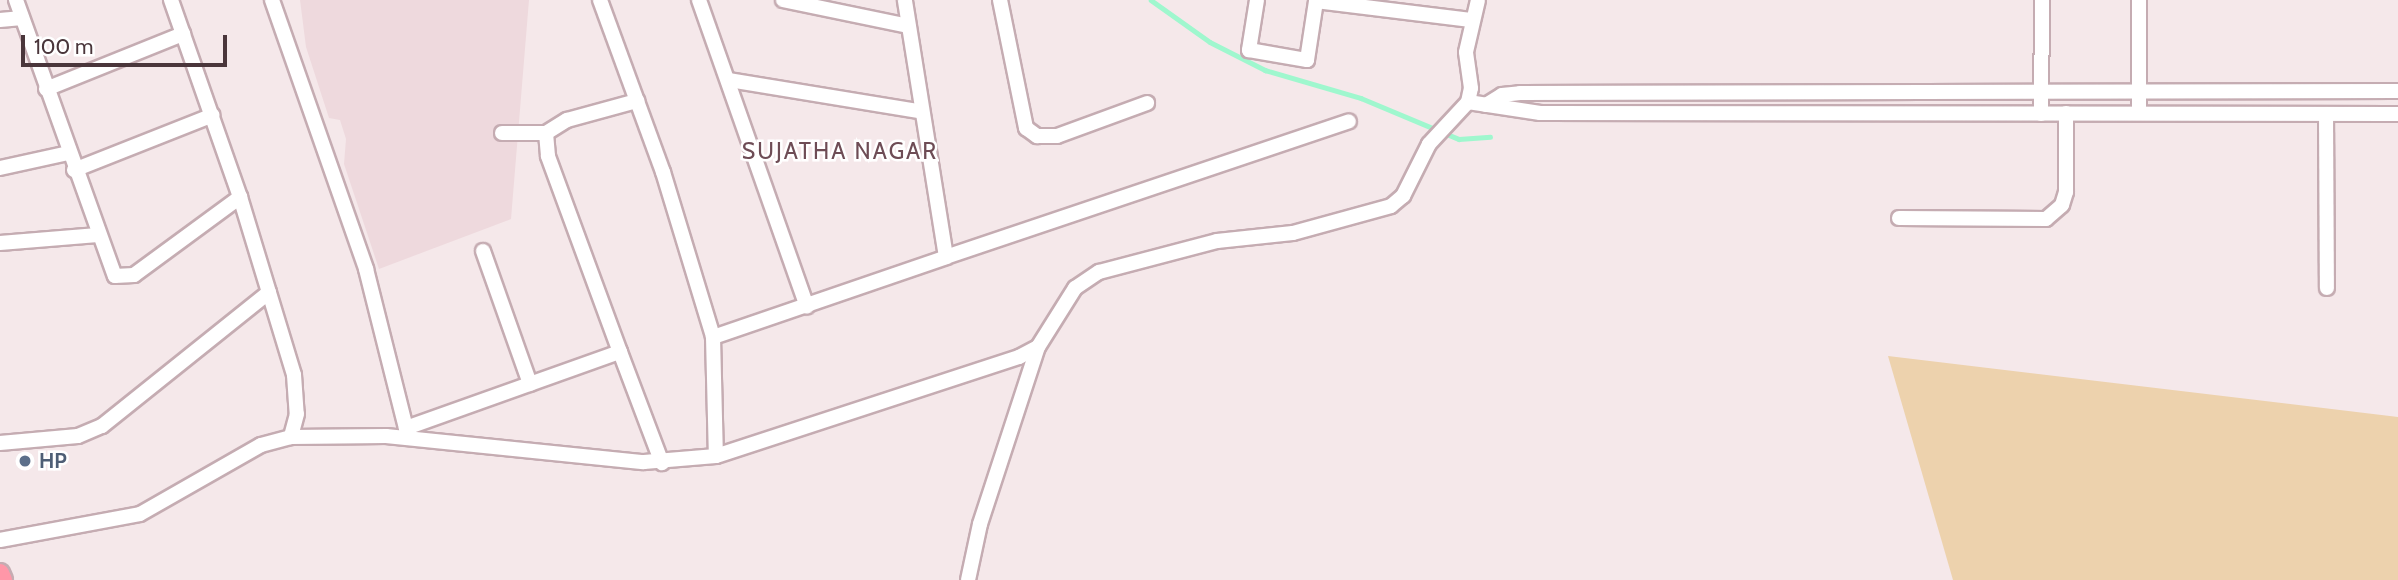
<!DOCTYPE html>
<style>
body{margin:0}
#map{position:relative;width:2398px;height:580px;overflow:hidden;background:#f5e8ea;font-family:Cabin,sans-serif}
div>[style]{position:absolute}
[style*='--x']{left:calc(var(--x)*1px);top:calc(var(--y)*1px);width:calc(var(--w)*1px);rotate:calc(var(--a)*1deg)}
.residential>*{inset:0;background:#eed9dd}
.green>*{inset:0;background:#edd2ad}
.stream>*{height:4.5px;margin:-2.25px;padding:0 2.25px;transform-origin:2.25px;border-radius:2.25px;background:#9ff7ce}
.roads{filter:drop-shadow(2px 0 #c5acb2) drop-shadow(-2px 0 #c5acb2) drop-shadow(0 2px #c5acb2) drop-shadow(0 -2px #c5acb2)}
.minor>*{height:14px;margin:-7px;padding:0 7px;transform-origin:7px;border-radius:7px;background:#fff}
.major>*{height:18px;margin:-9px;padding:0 9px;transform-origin:9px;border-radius:9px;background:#ff97a8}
.dots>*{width:19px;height:19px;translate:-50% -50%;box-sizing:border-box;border:4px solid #fff;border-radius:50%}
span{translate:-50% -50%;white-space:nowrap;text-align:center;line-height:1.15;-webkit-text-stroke:5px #fff;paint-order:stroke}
.service-label{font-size:21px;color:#4e5e75;font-weight:700}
.left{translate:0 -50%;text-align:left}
.neighbourhood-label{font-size:23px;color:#6e4c55;letter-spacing:2px}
.scale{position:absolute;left:21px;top:35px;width:206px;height:32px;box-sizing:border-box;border:4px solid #4a363b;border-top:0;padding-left:9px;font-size:21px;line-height:24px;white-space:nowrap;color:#4a363b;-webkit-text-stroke:5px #fff;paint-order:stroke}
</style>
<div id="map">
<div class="residential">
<i style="clip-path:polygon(300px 0,529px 0,511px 219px,379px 269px,344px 164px,346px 139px,340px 120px,329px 118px,306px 47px)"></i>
</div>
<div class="green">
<i style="clip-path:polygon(1888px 356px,2398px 417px,2398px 580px,1953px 580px)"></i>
</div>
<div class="stream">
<i style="--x:1151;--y:0;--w:72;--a:35.4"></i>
<i style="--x:1210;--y:42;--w:62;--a:27"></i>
<i style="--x:1265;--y:70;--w:100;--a:16.3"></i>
<i style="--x:1361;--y:98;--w:106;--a:22.7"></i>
<i style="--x:1459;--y:139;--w:31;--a:-4"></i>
</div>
<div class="roads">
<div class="minor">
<i style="--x:16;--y:0;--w:293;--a:70.3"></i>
<i style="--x:115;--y:276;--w:19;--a:-3"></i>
<i style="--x:134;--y:275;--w:132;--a:-36.3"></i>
<i style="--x:171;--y:0;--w:209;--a:70.7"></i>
<i style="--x:240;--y:197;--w:186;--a:73.1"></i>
<i style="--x:294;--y:375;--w:39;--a:86"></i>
<i style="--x:297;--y:414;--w:24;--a:105"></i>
<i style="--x:272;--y:0;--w:285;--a:70.7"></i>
<i style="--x:366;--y:269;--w:164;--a:75.9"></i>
<i style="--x:600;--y:0;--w:183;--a:69.9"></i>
<i style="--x:663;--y:172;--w:172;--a:73.1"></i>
<i style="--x:713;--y:337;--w:119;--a:88.6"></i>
<i style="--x:716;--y:456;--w:319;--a:-18.1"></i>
<i style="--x:1019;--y:357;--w:21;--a:-28"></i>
<i style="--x:1038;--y:347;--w:70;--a:-57.9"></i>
<i style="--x:1075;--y:288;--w:29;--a:-34"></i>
<i style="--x:1099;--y:272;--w:122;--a:-14.7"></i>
<i style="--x:1217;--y:241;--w:76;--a:-6"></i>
<i style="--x:1293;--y:233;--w:102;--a:-15.4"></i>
<i style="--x:1391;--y:206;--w:16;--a:-40"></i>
<i style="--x:1403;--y:196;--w:58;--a:-63.4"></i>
<i style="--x:1429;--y:144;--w:57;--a:-47.1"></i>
<i style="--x:1468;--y:102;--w:14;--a:-78"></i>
<i style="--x:1471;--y:88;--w:36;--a:-98"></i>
<i style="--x:1466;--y:52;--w:53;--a:-77"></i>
<i style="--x:699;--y:0;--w:325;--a:70.6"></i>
<i style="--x:783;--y:0;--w:128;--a:11.7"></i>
<i style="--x:1000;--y:0;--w:131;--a:78.5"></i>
<i style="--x:1026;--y:128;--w:14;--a:36"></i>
<i style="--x:1037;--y:136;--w:20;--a:0"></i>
<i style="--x:1057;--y:136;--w:96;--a:-20.1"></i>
<i style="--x:1257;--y:0;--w:51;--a:99.1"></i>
<i style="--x:1249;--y:50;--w:59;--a:9.8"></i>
<i style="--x:1307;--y:60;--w:60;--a:-81.3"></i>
<i style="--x:1316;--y:1;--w:156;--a:7"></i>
<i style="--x:0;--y:20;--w:22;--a:-5"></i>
<i style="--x:729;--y:80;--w:193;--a:9.3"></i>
<i style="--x:46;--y:89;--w:148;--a:-21.9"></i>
<i style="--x:1468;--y:102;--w:73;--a:8.7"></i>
<i style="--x:1540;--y:113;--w:858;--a:0.07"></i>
<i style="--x:1486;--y:105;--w:19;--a:-32"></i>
<i style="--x:1502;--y:95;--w:18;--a:-6"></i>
<i style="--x:1520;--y:93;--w:878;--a:-0.13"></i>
<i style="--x:2139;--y:112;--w:112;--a:-90"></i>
<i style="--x:2041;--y:114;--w:114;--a:-89.5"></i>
<i style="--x:2326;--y:114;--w:174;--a:89.7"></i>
<i style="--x:502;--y:133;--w:44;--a:0"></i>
<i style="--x:0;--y:168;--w:70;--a:-12.4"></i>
<i style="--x:74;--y:170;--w:149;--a:-21.6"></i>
<i style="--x:1899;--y:218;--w:147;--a:0.4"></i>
<i style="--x:2046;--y:219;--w:21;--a:-41"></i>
<i style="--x:2062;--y:205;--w:14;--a:-73"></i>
<i style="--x:2066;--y:192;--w:79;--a:-90"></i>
<i style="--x:0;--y:243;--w:98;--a:-4.7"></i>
<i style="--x:483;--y:251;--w:141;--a:70.5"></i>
<i style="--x:946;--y:257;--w:425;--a:-18.6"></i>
<i style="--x:713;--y:337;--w:246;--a:-18.9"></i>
<i style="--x:946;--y:257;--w:260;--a:-99.1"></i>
<i style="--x:620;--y:352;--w:119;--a:69.3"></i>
<i style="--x:409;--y:438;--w:10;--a:-107"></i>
<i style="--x:406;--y:428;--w:227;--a:-19.6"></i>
<i style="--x:620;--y:352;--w:209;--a:-110.2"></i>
<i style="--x:548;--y:156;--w:23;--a:-95"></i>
<i style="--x:546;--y:133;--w:25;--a:-32"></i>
<i style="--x:567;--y:120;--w:73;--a:-15.2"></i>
<i style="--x:0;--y:443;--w:78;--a:-5.1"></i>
<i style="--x:78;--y:436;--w:26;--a:-23"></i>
<i style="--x:102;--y:426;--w:214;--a:-38.7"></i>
<i style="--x:0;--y:540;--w:142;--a:-10.5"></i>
<i style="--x:140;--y:514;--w:139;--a:-29.7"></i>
<i style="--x:261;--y:445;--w:31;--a:-15"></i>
<i style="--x:291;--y:437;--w:95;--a:-0.6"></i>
<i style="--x:386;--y:436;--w:259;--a:5.8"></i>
<i style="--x:644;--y:462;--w:72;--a:-4.8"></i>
<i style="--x:968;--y:580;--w:57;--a:-77.9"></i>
<i style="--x:980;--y:524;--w:186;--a:-71.9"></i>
</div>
<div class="major">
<i style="--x:0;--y:573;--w:8;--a:67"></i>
</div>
</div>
<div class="dots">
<i style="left:25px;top:461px;background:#5c6f8a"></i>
</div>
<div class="service-label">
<span class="left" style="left:39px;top:461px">HP</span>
</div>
<div class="neighbourhood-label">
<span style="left:840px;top:151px">SUJATHA NAGAR</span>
</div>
<div class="scale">100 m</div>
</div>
